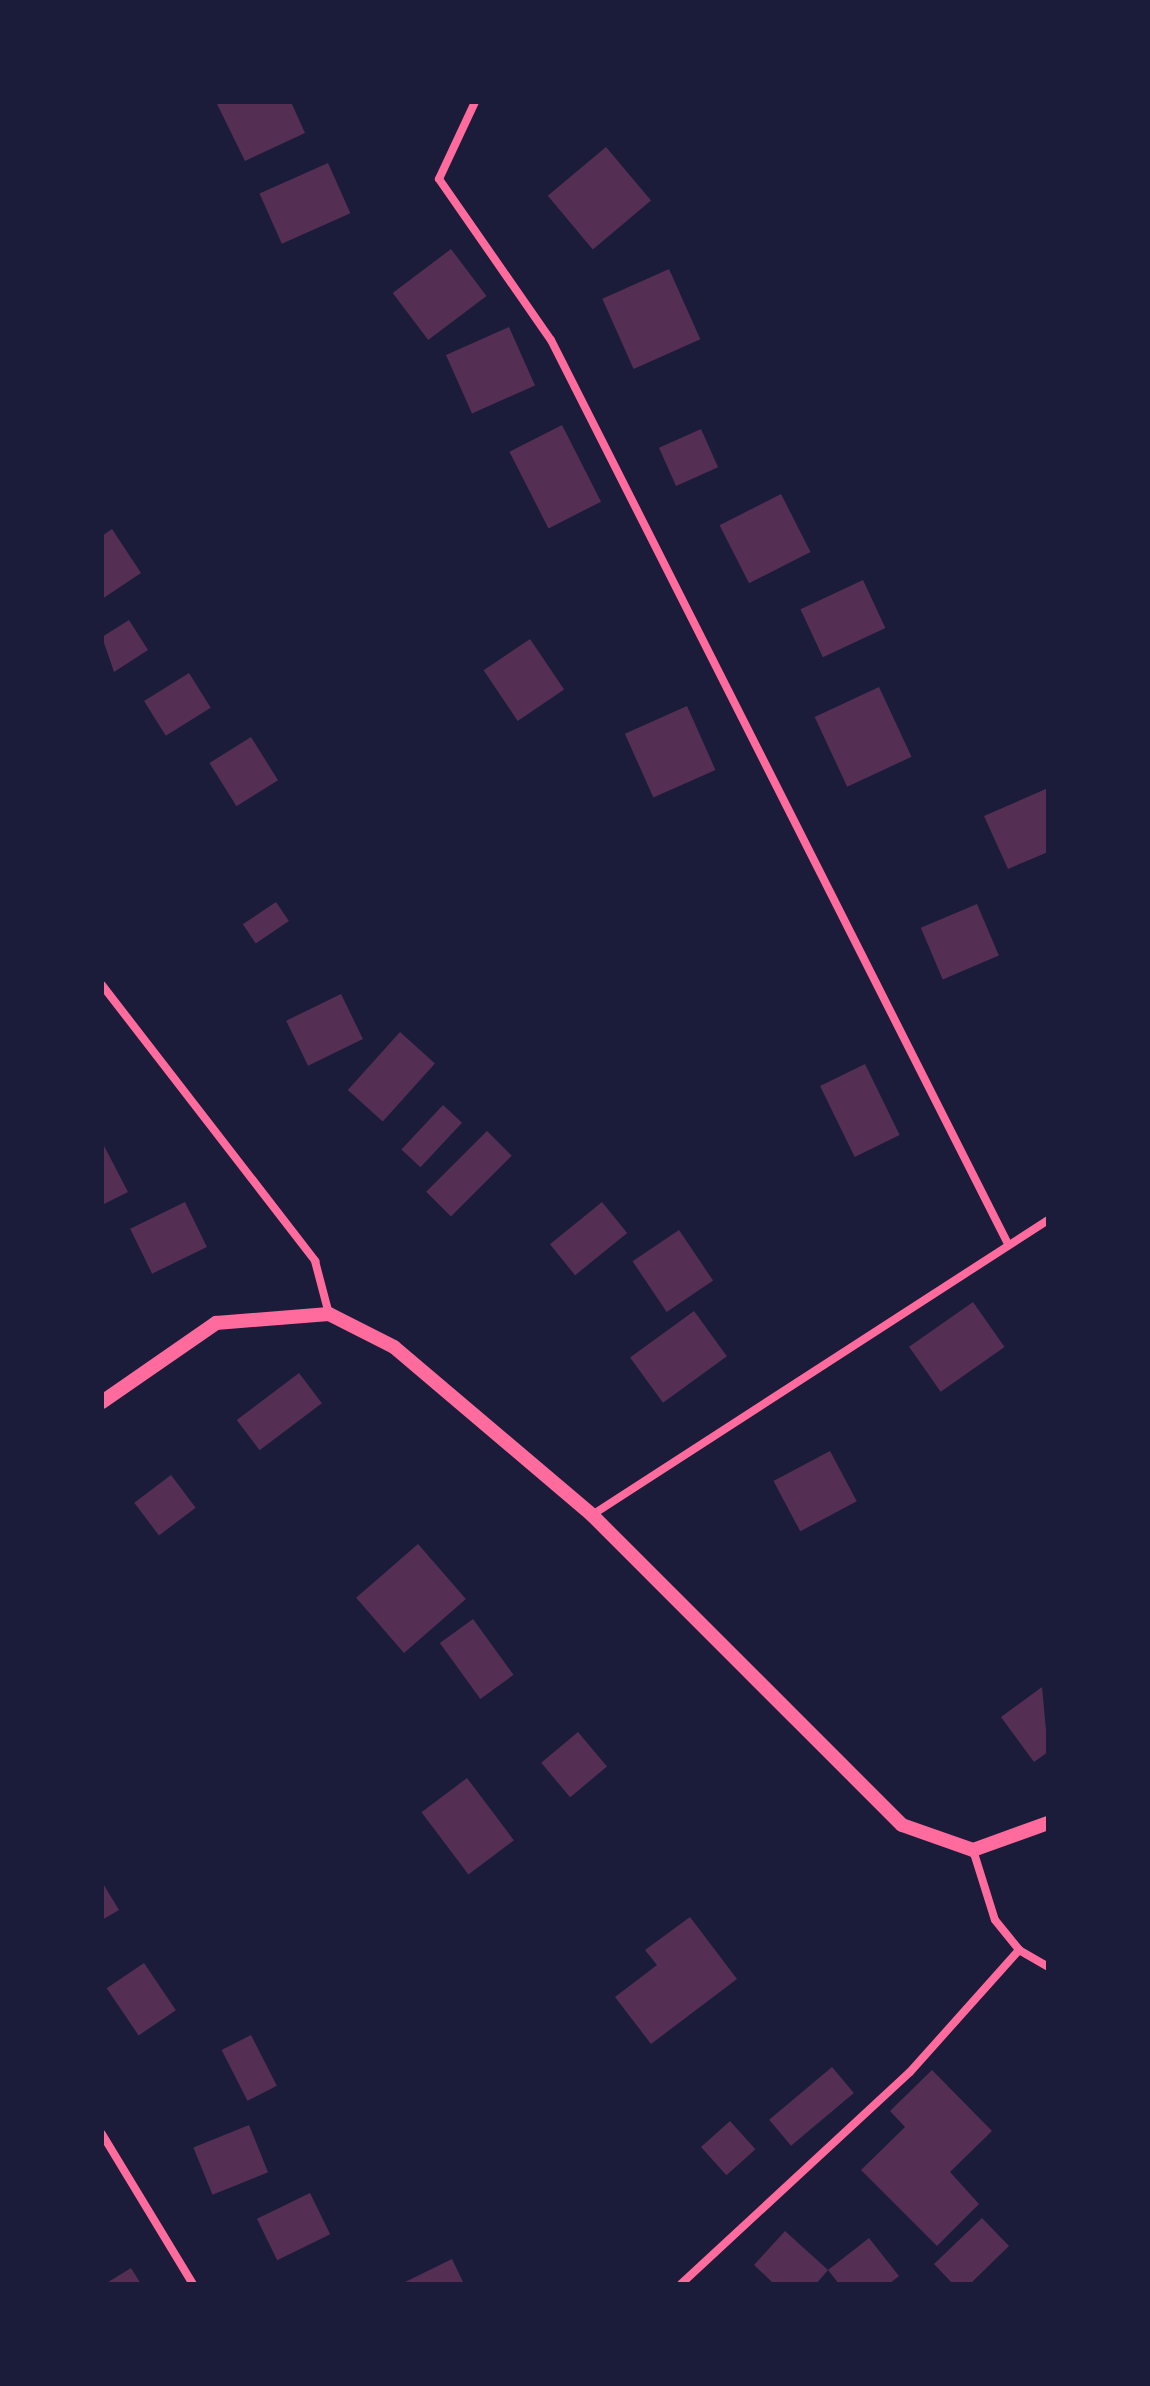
<!DOCTYPE html>
<style>
body{margin:0}
#map{position:relative;width:1150px;height:2386px;overflow:hidden;background:#1b1b3a;font-family:Lato,sans-serif}
div>[style]{position:absolute}
[style*='--x']{left:calc(var(--x)*1px);top:calc(var(--y)*1px);width:calc(var(--w)*1px);rotate:calc(var(--a)*1deg)}
.building>*{inset:0;background:#542f53;transform-origin:0 0}
.minor>*{height:8px;margin:-4px;padding:0 4px;transform-origin:4px;border-radius:4px;background:#ff6b9d}
.tertiary>*{height:14px;margin:-7px;padding:0 7px;transform-origin:7px;border-radius:7px;background:#ff6b9d}
span{translate:-50% -50%;white-space:nowrap;text-align:center;line-height:1.15;-webkit-text-stroke:7px #1b1b3a;paint-order:stroke}
.frame{position:absolute;inset:0;border:104px solid #1b1b3a;pointer-events:none}
</style>
<div id="map">
<div class="building">
<i style="clip-path:polygon(216px 102px,291px 102px,305px 133px,245px 161px)"></i>
<i style="left:606px;top:147px;width:70px;height:76px;rotate:50deg"></i>
<i style="left:328px;top:163px;width:55px;height:75px;rotate:66deg"></i>
<i style="left:451px;top:249px;width:59px;height:73px;rotate:53deg"></i>
<i style="left:669px;top:269px;width:77px;height:73px;rotate:66deg"></i>
<i style="left:509px;top:327px;width:64px;height:69px;rotate:66deg"></i>
<i style="left:562px;top:425px;width:86px;height:59px;rotate:63deg"></i>
<i style="left:701px;top:429px;width:42px;height:46px;rotate:66deg"></i>
<i style="left:781px;top:494px;width:65px;height:69px;rotate:63deg"></i>
<i style="clip-path:polygon(112px 529px,141px 573px,102px 599px,102px 536px)"></i>
<i style="left:863px;top:580px;width:53px;height:69px;rotate:65deg"></i>
<i style="clip-path:polygon(129px 620px,148px 650px,114px 672px,102px 637px)"></i>
<i style="left:530px;top:639px;width:61px;height:56px;rotate:56deg"></i>
<i style="left:189px;top:673px;width:41px;height:53px;rotate:58deg"></i>
<i style="left:879px;top:687px;width:77px;height:71px;rotate:65deg"></i>
<i style="left:687px;top:706px;width:70px;height:68px;rotate:66deg"></i>
<i style="left:251px;top:737px;width:51px;height:49px;rotate:58deg"></i>
<i style="clip-path:polygon(1048px 788px,1048px 852px,1008px 869px,984px 816px)"></i>
<i style="left:276px;top:902px;width:23px;height:40px;rotate:56deg"></i>
<i style="left:977px;top:904px;width:56px;height:61px;rotate:67deg"></i>
<i style="left:341px;top:994px;width:50px;height:61px;rotate:64deg"></i>
<i style="left:400px;top:1032px;width:47px;height:78px;rotate:42deg"></i>
<i style="left:865px;top:1064px;width:79px;height:50px;rotate:64deg"></i>
<i style="left:443px;top:1105px;width:26px;height:61px;rotate:43deg"></i>
<i style="left:487px;top:1131px;width:35px;height:86px;rotate:45deg"></i>
<i style="clip-path:polygon(102px 1142px,128px 1192px,102px 1205px)"></i>
<i style="left:185px;top:1202px;width:50px;height:61px;rotate:64deg"></i>
<i style="left:602px;top:1202px;width:40px;height:67px;rotate:51deg"></i>
<i style="left:679px;top:1230px;width:61px;height:56px;rotate:56deg"></i>
<i style="left:973px;top:1302px;width:55px;height:78px;rotate:55deg"></i>
<i style="left:694px;top:1311px;width:56px;height:79px;rotate:54deg"></i>
<i style="left:299px;top:1373px;width:38px;height:78px;rotate:53deg"></i>
<i style="left:830px;top:1451px;width:57px;height:64px;rotate:62deg"></i>
<i style="left:171px;top:1475px;width:41px;height:46px;rotate:53deg"></i>
<i style="left:418px;top:1544px;width:73px;height:82px;rotate:49deg"></i>
<i style="left:473px;top:1619px;width:69px;height:41px;rotate:54deg"></i>
<i style="clip-path:polygon(1042px 1687px,1048px 1752px,1034px 1762px,1001px 1717px)"></i>
<i style="left:578px;top:1732px;width:45px;height:48px;rotate:50deg"></i>
<i style="left:467px;top:1778px;width:78px;height:57px;rotate:53deg"></i>
<i style="clip-path:polygon(102px 1882px,119px 1910px,102px 1920px)"></i>
<i style="clip-path:polygon(690px 1917px,737px 1979px,651px 2044px,615px 1997px,657px 1965px,645px 1950px)"></i>
<i style="left:144px;top:1963px;width:57px;height:45px;rotate:56deg"></i>
<i style="left:251px;top:2035px;width:57px;height:33px;rotate:63deg"></i>
<i style="left:832px;top:2067px;width:34px;height:82px;rotate:50deg"></i>
<i style="clip-path:polygon(932px 2070px,992px 2131px,950px 2172px,979px 2204px,937px 2246px,861px 2170px,905px 2127px,890px 2111px)"></i>
<i style="left:730px;top:2121px;width:38px;height:39px;rotate:48deg"></i>
<i style="left:249px;top:2125px;width:51px;height:60px;rotate:68deg"></i>
<i style="left:310px;top:2193px;width:46px;height:59px;rotate:64deg"></i>
<i style="clip-path:polygon(982px 2218px,1009px 2246px,970px 2284px,953px 2284px,934px 2264px)"></i>
<i style="clip-path:polygon(785px 2231px,828px 2270px,816px 2284px,774px 2284px,754px 2265px)"></i>
<i style="clip-path:polygon(869px 2238px,899px 2276px,889px 2284px,839px 2284px,828px 2270px)"></i>
<i style="clip-path:polygon(452px 2259px,464px 2284px,401px 2284px)"></i>
<i style="clip-path:polygon(131px 2268px,141px 2284px,105px 2284px)"></i>
</div>
<div class="minor">
<i style="--x:475;--y:102;--w:85;--a:115.1"></i>
<i style="--x:439;--y:179;--w:196;--a:55.2"></i>
<i style="--x:551;--y:340;--w:1011;--a:63.18"></i>
<i style="--x:102;--y:985;--w:349;--a:52.3"></i>
<i style="--x:315;--y:1261;--w:55;--a:75.2"></i>
<i style="--x:592;--y:1515;--w:543;--a:-32.9"></i>
<i style="--x:973;--y:1850;--w:73;--a:72.6"></i>
<i style="--x:995;--y:1920;--w:38;--a:51"></i>
<i style="--x:1019;--y:1950;--w:34;--a:30"></i>
<i style="--x:102;--y:2134;--w:175;--a:58.8"></i>
<i style="--x:681;--y:2284;--w:312;--a:-42.8"></i>
<i style="--x:910;--y:2072;--w:164;--a:-48.2"></i>
</div>
<div class="tertiary">
<i style="--x:102;--y:1402;--w:139;--a:-34.7"></i>
<i style="--x:216;--y:1323;--w:113;--a:-4.6"></i>
<i style="--x:329;--y:1314;--w:73;--a:26.9"></i>
<i style="--x:394;--y:1347;--w:260;--a:40.3"></i>
<i style="--x:592;--y:1515;--w:438;--a:45"></i>
<i style="--x:902;--y:1825;--w:75;--a:19.4"></i>
<i style="--x:973;--y:1850;--w:80;--a:-19.8"></i>
</div>
<div class="frame"></div>
</div>
